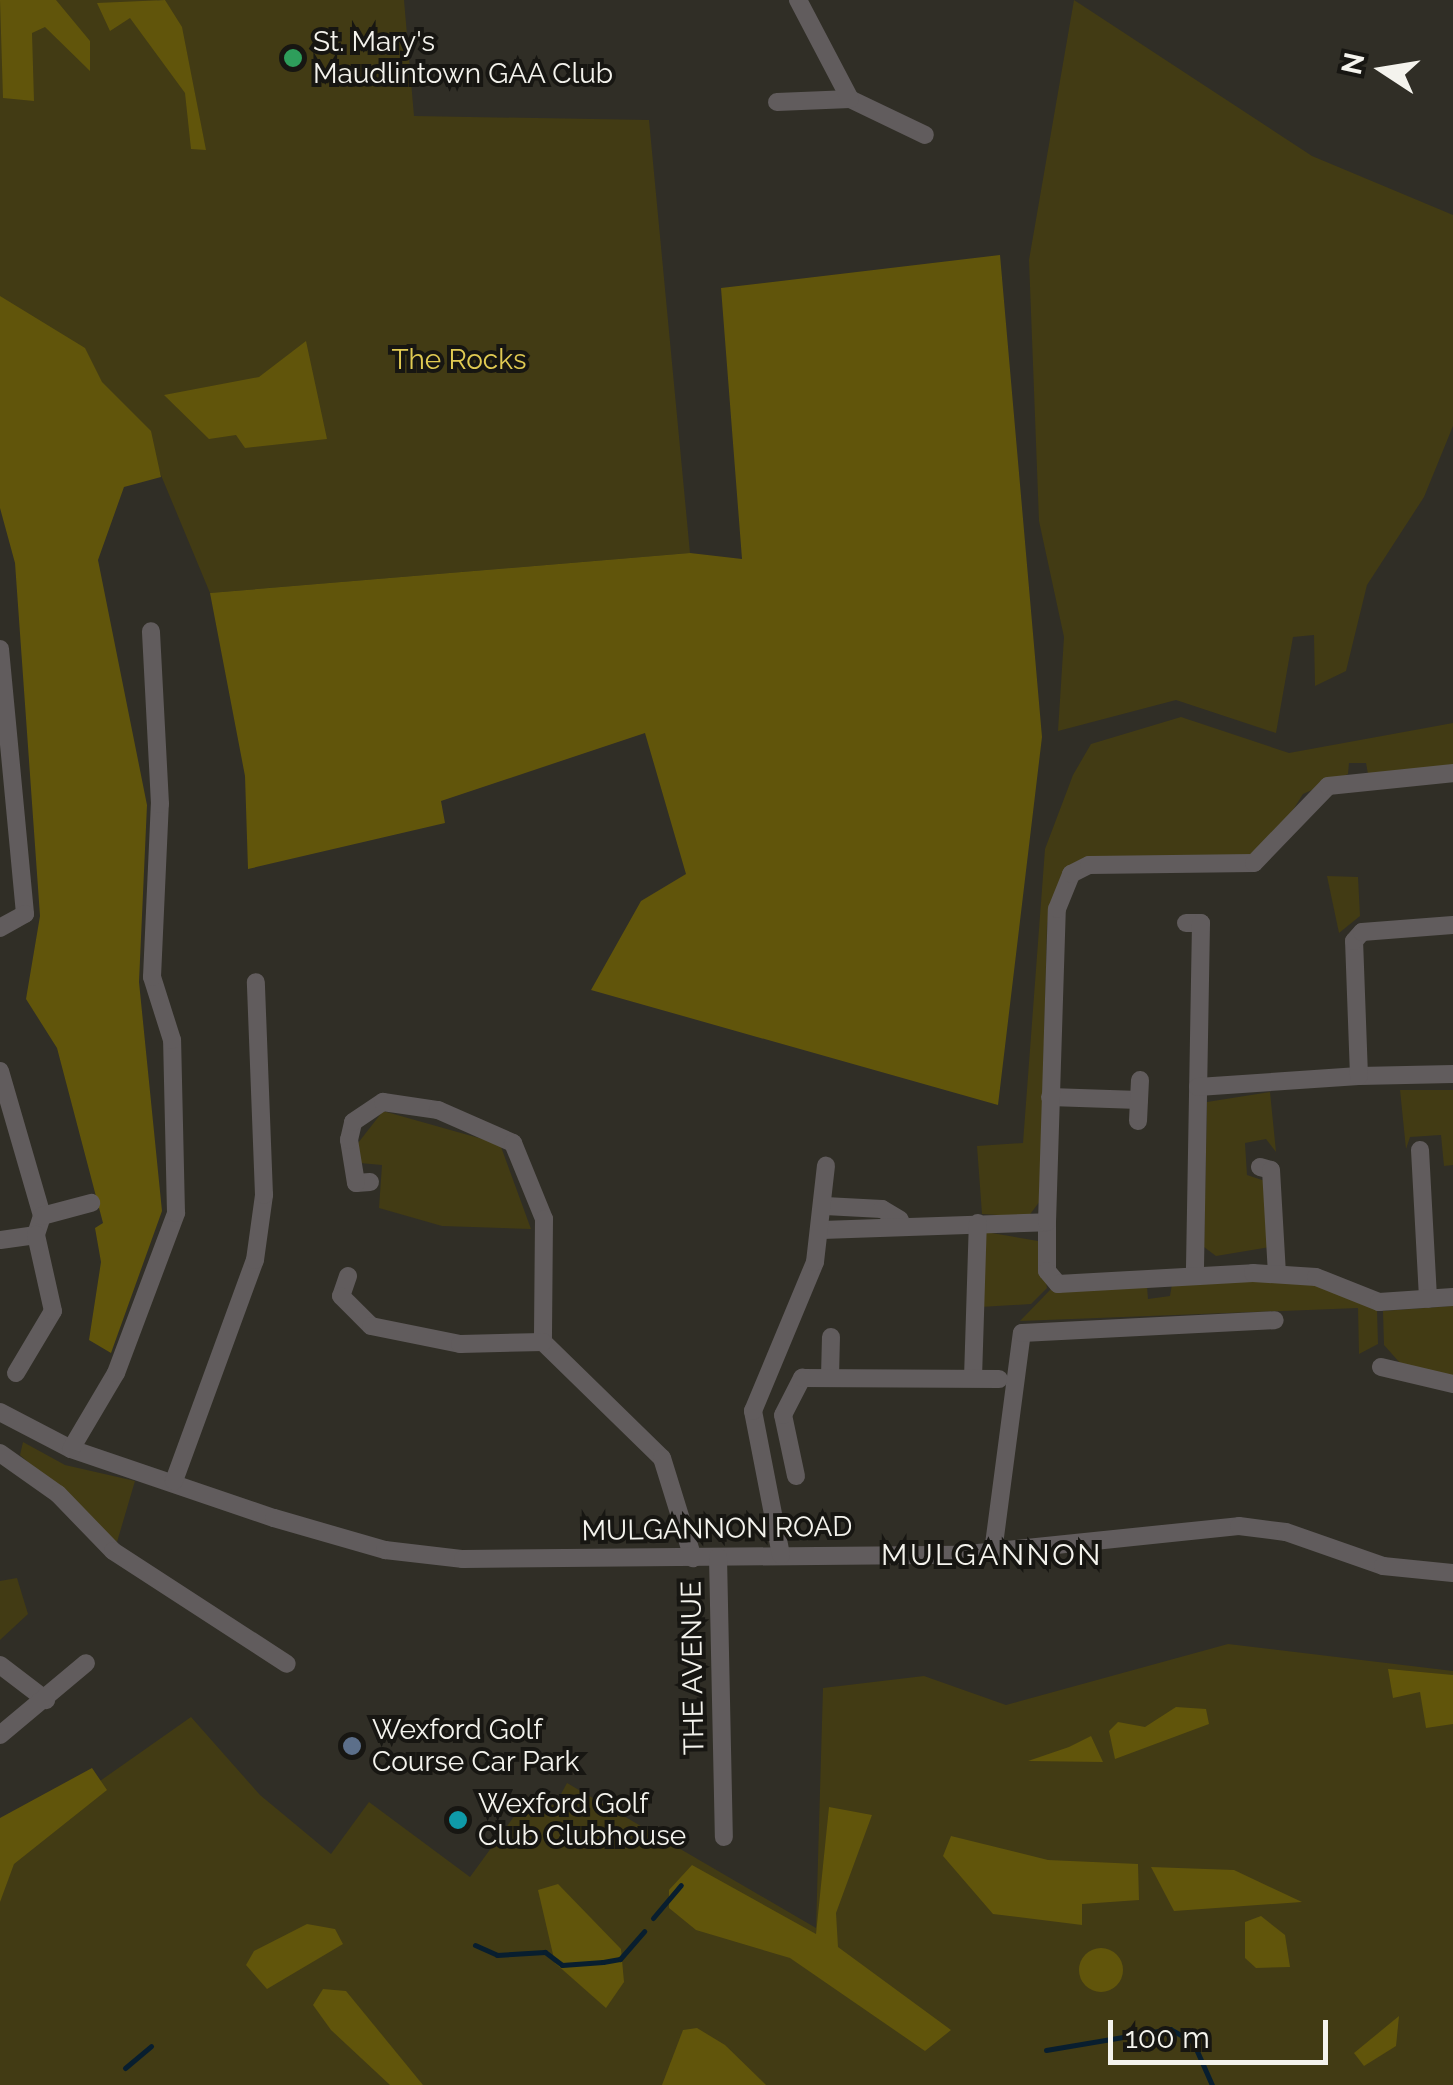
<!DOCTYPE html>
<style>
body{margin:0}
#map{position:relative;width:1453px;height:2085px;overflow:hidden;background:#302e26;font-family:Raleway,sans-serif}
div>[style]{position:absolute}
[style*='--x']{left:calc(var(--x)*1px);top:calc(var(--y)*1px);width:calc(var(--w)*1px);rotate:calc(var(--a)*1deg)}
.green>*{inset:0;background:#423b14}
.forest>*{inset:0;background:#61550b}
.round{border-radius:50%}
.stream>*{height:5px;margin:-2.5px;padding:0 2.5px;transform-origin:2.5px;border-radius:2.5px;background:#081e2f}
.minor>*{height:18px;margin:-9px;padding:0 9px;transform-origin:9px;border-radius:9px;background:#615c5d}
.dots>*{width:28px;height:28px;translate:-50% -50%;box-sizing:border-box;border:5px solid #171612;border-radius:50%}
span{translate:-50% -50%;white-space:nowrap;text-align:center;line-height:1.15;-webkit-text-stroke:8px #171612;paint-order:stroke}
.poi-label{font-size:28px;color:#f4f3ed}
.left{translate:0 -50%;text-align:left}
.park-label{font-size:28px;color:#e0ca52}
.street-label{font-size:28px;color:#f4f3ed}
.neighbourhood-label{font-size:30px;color:#f4f3ed;letter-spacing:2.5px}
.north{position:absolute;left:1333px;top:20px;width:100px;height:100px;-webkit-text-stroke:8px #171612;paint-order:stroke;rotate:282deg;font-size:28px;font-weight:700;line-height:40px;text-align:center;color:#f4f3ed}
.north::after{content:'';display:block;margin:auto;width:35px;height:45px;background:#f4f3ed;clip-path:polygon(50% 0,100% 100%,50% 72%,0 100%)}
.scale{position:absolute;left:1108px;top:2020px;width:220px;height:45px;box-sizing:border-box;border:5px solid #f4f3ed;border-top:0;padding-left:12px;font-size:30px;line-height:35px;white-space:nowrap;color:#f4f3ed;-webkit-text-stroke:8px #171612;paint-order:stroke}
</style>
<div id="map">
<div class="green">
<i style="clip-path:polygon(0 0,157px 0,183px 82px,165px 0,404px 0,414px 116px,649px 120px,690px 553px,210px 593px,158px 468px,0 305px)"></i>
<i style="clip-path:polygon(1074px 0,1312px 156px,1453px 215px,1453px 426px,1424px 497px,1367px 585px,1346px 671px,1315px 686px,1314px 635px,1293px 637px,1276px 733px,1176px 700px,1058px 731px,1064px 637px,1039px 521px,1029px 260px)"></i>
<i style="clip-path:polygon(1181px 717px,1289px 753px,1453px 723px,1453px 766px,1368px 774px,1366px 763px,1349px 763px,1348px 774px,1303px 794px,1278px 834px,1247px 857px,1128px 860px,1058px 884px,1047px 925px,1040px 1201px,1028px 1217px,982px 1214px,977px 1146px,1023px 1143px,1045px 849px,1073px 775px,1091px 744px)"></i>
<i style="clip-path:polygon(1327px 876px,1358px 877px,1360px 916px,1339px 933px)"></i>
<i style="clip-path:polygon(1400px 1090px,1453px 1090px,1453px 1165px,1444px 1166px,1441px 1135px,1410px 1137px,1406px 1149px)"></i>
<i style="clip-path:polygon(1270px 1092px,1276px 1152px,1266px 1139px,1245px 1143px,1247px 1175px,1265px 1181px,1270px 1247px,1216px 1256px,1204px 1247px,1207px 1102px)"></i>
<i style="clip-path:polygon(383px 1111px,500px 1144px,531px 1229px,442px 1226px,379px 1208px,382px 1165px,360px 1163px,358px 1143px)"></i>
<i style="clip-path:polygon(986px 1232px,1038px 1241px,1047px 1288px,1031px 1304px,980px 1307px)"></i>
<i style="clip-path:polygon(1257px 1280px,1313px 1284px,1377px 1309px,1378px 1344px,1359px 1354px,1358px 1308px,1020px 1321px,1051px 1289px,1147px 1286px,1148px 1299px,1170px 1296px,1172px 1284px)"></i>
<i style="clip-path:polygon(1453px 1306px,1453px 1377px,1400px 1363px,1384px 1345px,1383px 1311px)"></i>
<i style="clip-path:polygon(23px 1442px,65px 1465px,135px 1481px,117px 1542px,20px 1455px)"></i>
<i style="clip-path:polygon(17px 1578px,28px 1614px,0 1640px,0 1581px)"></i>
<i style="clip-path:polygon(1228px 1644px,1453px 1671px,1453px 2085px,0 2085px,0 1838px,53px 1814px,191px 1717px,260px 1795px,331px 1854px,369px 1802px,470px 1877px,523px 1804px,555px 1805px,567px 1783px,816px 1928px,823px 1688px,924px 1676px,1006px 1705px)"></i>
</div>
<div class="forest">
<i style="clip-path:polygon(0 0,56px 0,90px 41px,90px 71px,45px 27px,32px 33px,34px 101px,3px 98px)"></i>
<i style="clip-path:polygon(165px 0,182px 27px,206px 150px,191px 149px,185px 93px,130px 18px,110px 31px,97px 3px)"></i>
<i style="clip-path:polygon(1000px 255px,1042px 737px,998px 1105px,591px 990px,641px 901px,686px 874px,645px 733px,441px 801px,445px 823px,248px 869px,245px 776px,210px 593px,690px 553px,742px 559px,721px 288px)"></i>
<i style="clip-path:polygon(0 296px,85px 348px,102px 382px,151px 431px,161px 477px,124px 487px,98px 560px,147px 805px,139px 982px,162px 1211px,111px 1353px,89px 1340px,101px 1262px,95px 1228px,103px 1223px,57px 1048px,26px 999px,40px 916px,15px 563px,0 508px)"></i>
<i style="clip-path:polygon(306px 341px,327px 439px,245px 448px,236px 435px,209px 439px,164px 395px,259px 377px)"></i>
<i style="clip-path:polygon(1388px 1669px,1453px 1675px,1453px 1724px,1426px 1728px,1420px 1692px,1393px 1698px)"></i>
<i style="clip-path:polygon(1176px 1707px,1206px 1709px,1209px 1724px,1115px 1759px,1109px 1731px,1118px 1722px,1145px 1727px)"></i>
<i style="clip-path:polygon(1091px 1736px,1103px 1762px,1028px 1761px,1069px 1747px)"></i>
<i style="clip-path:polygon(92px 1768px,107px 1790px,14px 1864px,0 1902px,0 1818px)"></i>
<i style="clip-path:polygon(829px 1807px,872px 1815px,836px 1913px,838px 1947px,951px 2030px,925px 2051px,790px 1958px,696px 1930px,669px 1908px,669px 1890px,692px 1865px,816px 1934px)"></i>
<i style="clip-path:polygon(951px 1836px,1048px 1860px,1138px 1864px,1139px 1900px,1082px 1904px,1082px 1925px,993px 1914px,943px 1856px)"></i>
<i style="clip-path:polygon(1151px 1867px,1234px 1870px,1302px 1902px,1174px 1911px)"></i>
<i style="clip-path:polygon(558px 1884px,621px 1949px,624px 1982px,606px 2008px,555px 1963px,538px 1890px)"></i>
<i style="clip-path:polygon(1261px 1916px,1285px 1935px,1290px 1967px,1256px 1968px,1245px 1958px,1245px 1922px)"></i>
<i style="clip-path:polygon(307px 1924px,335px 1929px,343px 1944px,267px 1989px,246px 1965px,254px 1951px)"></i>
<i class="round" style="left:1079px;top:1948px;width:44px;height:44px"></i>
<i style="clip-path:polygon(323px 1989px,346px 1991px,423px 2085px,390px 2085px,331px 2030px,313px 2005px)"></i>
<i style="clip-path:polygon(1399px 2016px,1396px 2046px,1364px 2066px,1354px 2053px)"></i>
<i style="clip-path:polygon(697px 2028px,725px 2045px,766px 2085px,662px 2085px,683px 2030px)"></i>
</div>
<div class="stream">
<i style="--x:653;--y:1918;--w:43;--a:-49.7"></i>
<i style="--x:475;--y:1945;--w:24;--a:24"></i>
<i style="--x:497;--y:1955;--w:48;--a:-3.6"></i>
<i style="--x:545;--y:1952;--w:21;--a:37"></i>
<i style="--x:562;--y:1965;--w:41;--a:-4.2"></i>
<i style="--x:603;--y:1962;--w:17;--a:-10"></i>
<i style="--x:620;--y:1959;--w:37;--a:-49"></i>
<i style="--x:1046;--y:2050;--w:126;--a:-9.6"></i>
<i style="--x:1170;--y:2029;--w:26;--a:29"></i>
<i style="--x:1193;--y:2042;--w:47;--a:66.2"></i>
<i style="--x:125;--y:2068;--w:34;--a:-40"></i>
</div>
<div class="minor">
<i style="--x:850;--y:99;--w:83;--a:25.6"></i>
<i style="--x:777;--y:102;--w:73;--a:-2.4"></i>
<i style="--x:850;--y:99;--w:112;--a:-117.7"></i>
<i style="--x:0;--y:649;--w:266;--a:84.6"></i>
<i style="--x:25;--y:914;--w:29;--a:151"></i>
<i style="--x:1186;--y:923;--w:15;--a:0"></i>
<i style="--x:1201;--y:923;--w:353;--a:91"></i>
<i style="--x:0;--y:1071;--w:151;--a:73.8"></i>
<i style="--x:42;--y:1216;--w:20;--a:108"></i>
<i style="--x:36;--y:1235;--w:36;--a:172"></i>
<i style="--x:1359;--y:1076;--w:94;--a:-1.2"></i>
<i style="--x:1198;--y:1087;--w:161;--a:-3.9"></i>
<i style="--x:1359;--y:1076;--w:135;--a:-92.1"></i>
<i style="--x:1354;--y:941;--w:12;--a:-48"></i>
<i style="--x:1362;--y:932;--w:91;--a:-4.4"></i>
<i style="--x:1050;--y:1097;--w:89;--a:1.9"></i>
<i style="--x:1138;--y:1121;--w:41;--a:-87.2"></i>
<i style="--x:1420;--y:1150;--w:149;--a:86.9"></i>
<i style="--x:1260;--y:1167;--w:11;--a:15"></i>
<i style="--x:1271;--y:1170;--w:104;--a:86.7"></i>
<i style="--x:370;--y:1182;--w:14;--a:176"></i>
<i style="--x:356;--y:1183;--w:44;--a:-99.2"></i>
<i style="--x:349;--y:1140;--w:18;--a:-77"></i>
<i style="--x:353;--y:1122;--w:36;--a:-34"></i>
<i style="--x:383;--y:1102;--w:56;--a:8.3"></i>
<i style="--x:438;--y:1110;--w:82;--a:23.7"></i>
<i style="--x:513;--y:1143;--w:82;--a:67.8"></i>
<i style="--x:544;--y:1219;--w:123;--a:90.5"></i>
<i style="--x:543;--y:1342;--w:166;--a:44.3"></i>
<i style="--x:662;--y:1458;--w:105;--a:72.8"></i>
<i style="--x:825;--y:1206;--w:57;--a:3"></i>
<i style="--x:882;--y:1209;--w:21;--a:31"></i>
<i style="--x:42;--y:1216;--w:51;--a:-14.9"></i>
<i style="--x:1047;--y:1222;--w:49;--a:90"></i>
<i style="--x:1047;--y:1271;--w:17;--a:50"></i>
<i style="--x:1058;--y:1284;--w:195;--a:-3.2"></i>
<i style="--x:1253;--y:1273;--w:63;--a:3.6"></i>
<i style="--x:1316;--y:1277;--w:68;--a:21.6"></i>
<i style="--x:1379;--y:1302;--w:74;--a:-3.9"></i>
<i style="--x:822;--y:1230;--w:225;--a:-2"></i>
<i style="--x:1047;--y:1222;--w:313;--a:-88.2"></i>
<i style="--x:1057;--y:909;--w:38;--a:-68"></i>
<i style="--x:1071;--y:874;--w:20;--a:-27"></i>
<i style="--x:1089;--y:865;--w:165;--a:-0.7"></i>
<i style="--x:1254;--y:863;--w:107;--a:-46.1"></i>
<i style="--x:1328;--y:786;--w:126;--a:-5.9"></i>
<i style="--x:348;--y:1276;--w:21;--a:109"></i>
<i style="--x:341;--y:1296;--w:42;--a:45"></i>
<i style="--x:371;--y:1326;--w:91;--a:11.4"></i>
<i style="--x:460;--y:1344;--w:83;--a:-1.4"></i>
<i style="--x:1381;--y:1367;--w:74;--a:13.3"></i>
<i style="--x:16;--y:1373;--w:72;--a:-59.2"></i>
<i style="--x:53;--y:1311;--w:78;--a:-102.6"></i>
<i style="--x:830;--y:1377;--w:40;--a:-88.6"></i>
<i style="--x:973;--y:1378;--w:155;--a:-88.2"></i>
<i style="--x:0;--y:1412;--w:80;--a:27.5"></i>
<i style="--x:71;--y:1449;--w:214;--a:18.8"></i>
<i style="--x:274;--y:1518;--w:116;--a:16.1"></i>
<i style="--x:385;--y:1550;--w:79;--a:6.6"></i>
<i style="--x:463;--y:1559;--w:496;--a:-0.5"></i>
<i style="--x:959;--y:1555;--w:281;--a:-5.9"></i>
<i style="--x:1239;--y:1526;--w:47;--a:7.3"></i>
<i style="--x:1286;--y:1532;--w:103;--a:19.3"></i>
<i style="--x:1383;--y:1566;--w:70;--a:5.7"></i>
<i style="--x:71;--y:1449;--w:88;--a:-59.4"></i>
<i style="--x:116;--y:1373;--w:171;--a:-69.4"></i>
<i style="--x:176;--y:1213;--w:173;--a:-91.3"></i>
<i style="--x:172;--y:1040;--w:66;--a:-107.6"></i>
<i style="--x:152;--y:977;--w:173;--a:-87.4"></i>
<i style="--x:160;--y:804;--w:173;--a:-93"></i>
<i style="--x:0;--y:1453;--w:71;--a:35.3"></i>
<i style="--x:58;--y:1494;--w:79;--a:46"></i>
<i style="--x:113;--y:1551;--w:207;--a:33"></i>
<i style="--x:796;--y:1476;--w:62;--a:-102"></i>
<i style="--x:783;--y:1415;--w:42;--a:-62.8"></i>
<i style="--x:802;--y:1378;--w:197;--a:0.3"></i>
<i style="--x:174;--y:1481;--w:235;--a:-69.9"></i>
<i style="--x:255;--y:1260;--w:66;--a:-82.1"></i>
<i style="--x:264;--y:1195;--w:213;--a:-92.2"></i>
<i style="--x:993;--y:1552;--w:221;--a:-82.5"></i>
<i style="--x:1022;--y:1333;--w:253;--a:-2.9"></i>
<i style="--x:781;--y:1555;--w:147;--a:-101"></i>
<i style="--x:753;--y:1411;--w:161;--a:-67.4"></i>
<i style="--x:815;--y:1262;--w:97;--a:-83.5"></i>
<i style="--x:718;--y:1557;--w:280;--a:88.8"></i>
<i style="--x:0;--y:1665;--w:58;--a:37.3"></i>
<i style="--x:0;--y:1735;--w:112;--a:-39.9"></i>
</div>
<div class="dots">
<i style="left:293px;top:58px;background:#2e9e5b"></i>
<i style="left:352px;top:1746px;background:#5c6f8a"></i>
<i style="left:458px;top:1820px;background:#0f9aa8"></i>
</div>
<div class="poi-label">
<span class="left" style="left:313px;top:58px">St. Mary's<br>Maudlintown GAA Club</span>
<span class="left" style="left:372px;top:1746px">Wexford Golf<br>Course Car Park</span>
<span class="left" style="left:478px;top:1820px">Wexford Golf<br>Club Clubhouse</span>
</div>
<div class="park-label">
<span style="left:459px;top:360px">The Rocks</span>
</div>
<div class="street-label">
<span style="left:717px;top:1529px;rotate:-1deg">MULGANNON ROAD</span>
<span style="left:693px;top:1668px;rotate:-91deg">THE AVENUE</span>
</div>
<div class="neighbourhood-label">
<span style="left:992px;top:1555px">MULGANNON</span>
</div>
<div class="north">N</div>
<div class="scale">100 m</div>
</div>
